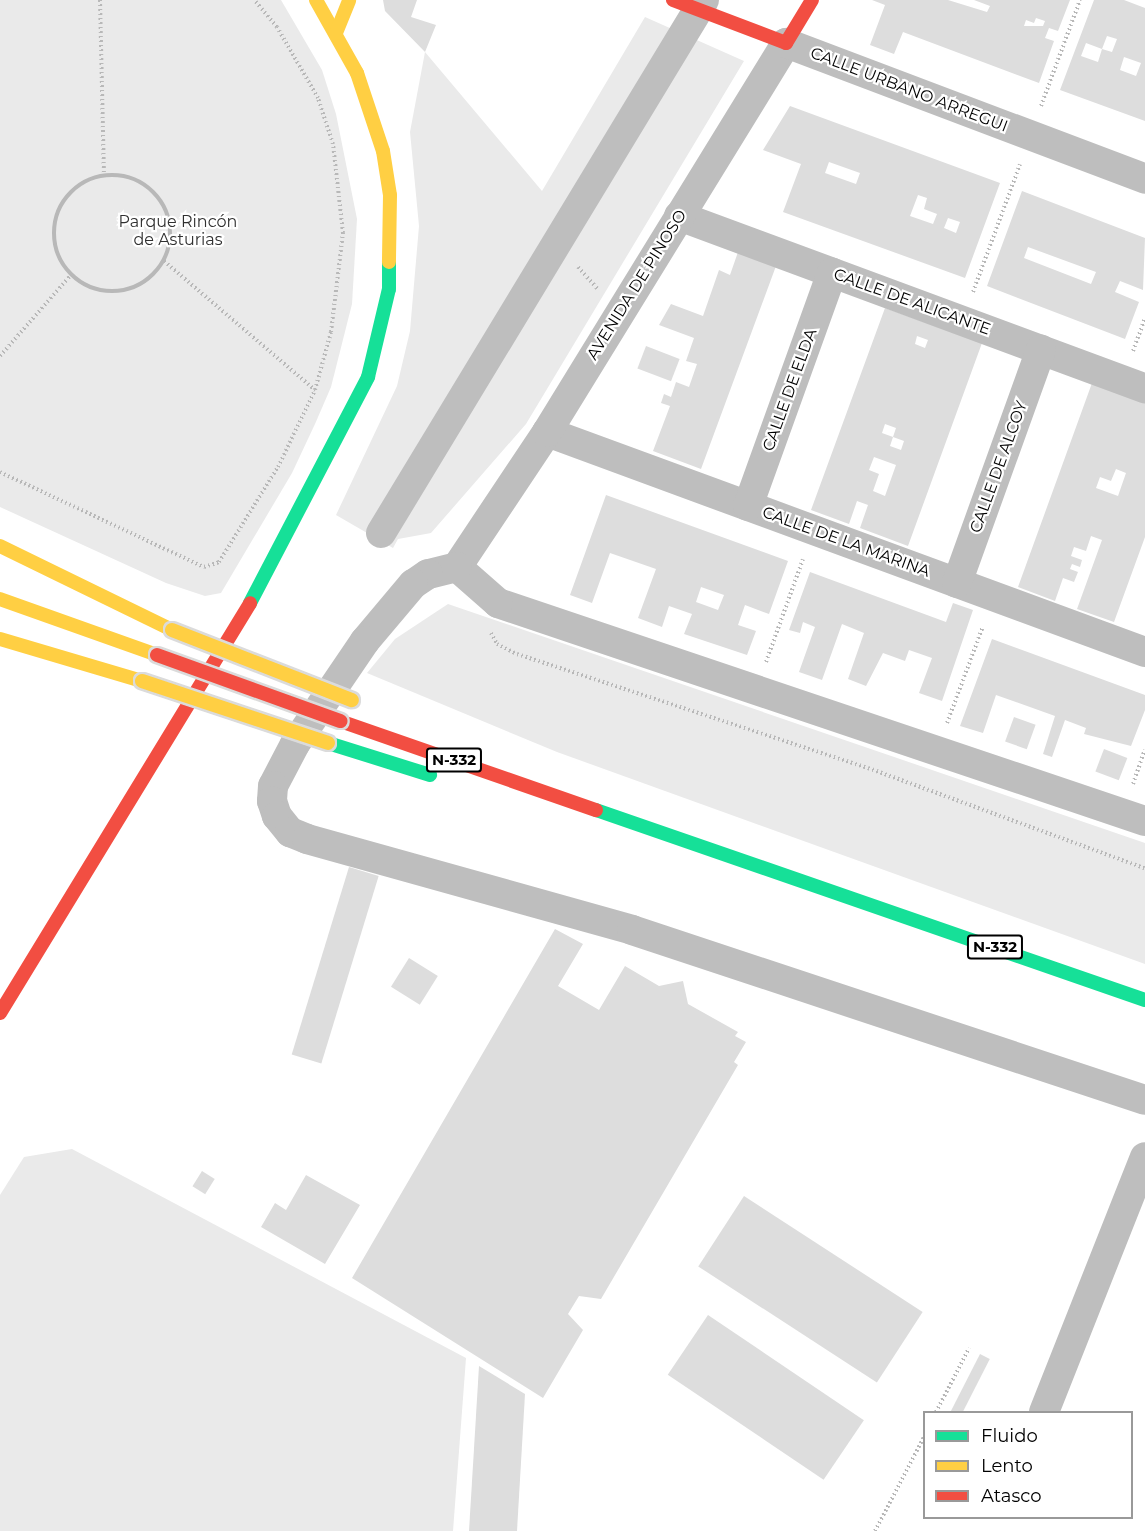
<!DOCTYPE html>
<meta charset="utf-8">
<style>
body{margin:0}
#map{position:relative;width:1145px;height:1531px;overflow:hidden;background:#fff;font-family:Montserrat,sans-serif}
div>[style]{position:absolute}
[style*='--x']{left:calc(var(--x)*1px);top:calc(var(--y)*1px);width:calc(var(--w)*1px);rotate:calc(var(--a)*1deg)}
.green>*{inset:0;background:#eaeaea}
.building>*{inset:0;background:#ddd;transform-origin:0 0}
.path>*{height:4px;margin-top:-2px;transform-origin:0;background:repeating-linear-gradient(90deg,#b8b8b8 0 1.5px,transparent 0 4.5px)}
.path>.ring{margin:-2px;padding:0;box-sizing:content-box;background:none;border:4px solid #b8b8b8;border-radius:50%}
.street>*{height:30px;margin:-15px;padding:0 15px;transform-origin:15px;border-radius:15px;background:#bebebe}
.fast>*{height:14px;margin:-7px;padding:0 7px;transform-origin:7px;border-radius:7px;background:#16e098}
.slow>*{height:14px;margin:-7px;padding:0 7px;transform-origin:7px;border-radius:7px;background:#ffcf43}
.jam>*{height:14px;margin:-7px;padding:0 7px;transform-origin:7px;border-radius:7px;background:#f24e42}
.bridges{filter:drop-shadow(2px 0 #dbdbdb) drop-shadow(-2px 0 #dbdbdb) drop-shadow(0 2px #dbdbdb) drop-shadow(0 -2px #dbdbdb)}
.slow-bridge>*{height:14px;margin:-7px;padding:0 7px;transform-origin:7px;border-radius:7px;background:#ffcf43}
.jam-bridge>*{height:14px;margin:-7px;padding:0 7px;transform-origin:7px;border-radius:7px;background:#f24e42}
span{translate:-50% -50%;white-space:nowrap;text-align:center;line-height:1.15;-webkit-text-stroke:4.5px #fff;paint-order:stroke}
.shield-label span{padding:2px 4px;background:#fff;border:2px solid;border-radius:4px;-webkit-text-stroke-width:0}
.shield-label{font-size:15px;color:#000;font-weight:700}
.street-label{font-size:16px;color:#000}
.park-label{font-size:16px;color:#303030}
.legend{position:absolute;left:923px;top:1411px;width:210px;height:108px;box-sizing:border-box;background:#fff;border:2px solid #999;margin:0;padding:8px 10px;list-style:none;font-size:18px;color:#000}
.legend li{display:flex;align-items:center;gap:12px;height:30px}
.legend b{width:30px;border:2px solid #999}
</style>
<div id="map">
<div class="green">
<i style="clip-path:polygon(0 0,281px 0,322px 70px,336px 114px,357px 219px,352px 304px,331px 387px,315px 424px,292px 473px,221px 593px,205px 596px,166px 583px,0 507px)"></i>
<i style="clip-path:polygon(645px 17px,744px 61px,526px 424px,431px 533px,398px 539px,393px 548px,336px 515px,397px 386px,410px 331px,419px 226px,410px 132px,425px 52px,542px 191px)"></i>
<i style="clip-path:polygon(448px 604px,1145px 843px,1145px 964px,557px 752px,367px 673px,395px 639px)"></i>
<i style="clip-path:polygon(72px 1149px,466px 1358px,453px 1531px,0 1531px,0 1195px,24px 1157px)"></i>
</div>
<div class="building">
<i style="clip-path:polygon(383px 0,417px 0,411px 17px,436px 25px,425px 52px,385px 11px)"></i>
<i style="clip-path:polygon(evenodd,872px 0,948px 0,987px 12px,990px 6px,974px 0,1070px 0,1058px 31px,1049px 28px,1045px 38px,1054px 41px,1039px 83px,903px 32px,894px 54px,870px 45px,885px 5px,872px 0,1036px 18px,1045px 21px,1043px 26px,1024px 26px,1026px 20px,1034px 23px,1036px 18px)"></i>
<i style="clip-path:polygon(evenodd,1094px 0,1124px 0,1145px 8px,1145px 121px,1060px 90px,1094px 0,1107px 36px,1117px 39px,1112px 52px,1102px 49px,1107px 36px,1094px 0,1086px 43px,1102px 49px,1098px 62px,1081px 56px,1086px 43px,1094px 0,1124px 57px,1141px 63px,1136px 76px,1120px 70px,1124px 57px)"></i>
<i style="clip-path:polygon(evenodd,790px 106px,1000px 183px,965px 278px,783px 212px,801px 164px,763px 150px,790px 106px,829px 162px,860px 173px,856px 184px,825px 173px,829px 162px,790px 106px,918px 195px,927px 198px,924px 209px,937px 214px,933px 224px,910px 216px,918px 195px,790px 106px,948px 218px,960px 222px,956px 233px,944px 228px,948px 218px)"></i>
<i style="clip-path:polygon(evenodd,1022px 191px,1145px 238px,1143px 290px,1120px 281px,1115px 292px,1139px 302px,1125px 339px,987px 286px,1022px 191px,1028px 247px,1096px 272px,1091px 284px,1024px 258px,1028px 247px)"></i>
<i style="clip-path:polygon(738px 252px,776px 266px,701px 469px,653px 451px,670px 406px,661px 403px,664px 394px,671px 397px,676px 382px,689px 387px,697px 364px,686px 361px,694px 338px,659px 325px,671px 304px,703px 316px,719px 270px,730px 275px)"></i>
<i style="clip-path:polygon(evenodd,885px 308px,982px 343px,908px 546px,860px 528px,868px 505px,857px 501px,849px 524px,811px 510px,885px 308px,917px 336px,928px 340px,925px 348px,915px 344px,917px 336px,885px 308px,885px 424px,896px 428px,893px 437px,904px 441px,901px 450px,890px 446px,893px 437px,882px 433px,885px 424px,885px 308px,874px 457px,896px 465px,885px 496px,873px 491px,879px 474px,869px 470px,874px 457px)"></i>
<i style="left:646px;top:346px;width:36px;height:24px;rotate:21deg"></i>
<i style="clip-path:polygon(evenodd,1092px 383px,1145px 403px,1145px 537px,1114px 622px,1077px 609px,1102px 540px,1091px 536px,1086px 551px,1074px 547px,1071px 556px,1082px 560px,1080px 567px,1072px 564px,1070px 569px,1078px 572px,1074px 582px,1063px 578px,1055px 601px,1018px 587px,1092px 383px,1116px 469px,1126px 473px,1118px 496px,1096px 488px,1100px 477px,1111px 481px,1116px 469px)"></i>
<i style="clip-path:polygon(evenodd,606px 495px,788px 561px,769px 614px,745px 605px,738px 625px,756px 631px,747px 655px,684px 634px,692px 614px,669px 606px,662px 627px,638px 618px,656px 569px,610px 553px,592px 603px,570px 595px,606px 495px,701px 587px,724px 595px,718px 610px,696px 602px,701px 587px)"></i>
<i style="clip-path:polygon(810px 572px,946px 622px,953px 603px,973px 610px,942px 701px,919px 693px,932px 658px,909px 650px,905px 661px,883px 653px,866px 686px,848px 679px,864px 633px,842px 624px,822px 680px,799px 672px,815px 627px,803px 622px,800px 633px,789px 630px)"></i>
<i style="clip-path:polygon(992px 639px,1145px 695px,1145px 710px,1131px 746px,1084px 734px,1086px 728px,1065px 720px,1052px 757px,1043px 754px,1055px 716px,996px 695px,983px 733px,960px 726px)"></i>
<i style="left:1014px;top:717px;width:23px;height:26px;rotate:20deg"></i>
<i style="left:1104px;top:749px;width:25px;height:24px;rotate:21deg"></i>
<i style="left:349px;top:867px;width:31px;height:196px;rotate:17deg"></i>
<i style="clip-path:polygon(555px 929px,583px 944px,558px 986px,599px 1010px,625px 966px,659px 986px,683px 981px,688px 1004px,738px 1032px,735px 1036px,746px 1042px,734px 1062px,738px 1065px,601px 1299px,579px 1296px,568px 1314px,583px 1330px,543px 1398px,352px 1278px)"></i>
<i style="left:409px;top:958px;width:34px;height:34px;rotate:32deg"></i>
<i style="left:202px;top:1171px;width:15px;height:18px;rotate:32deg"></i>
<i style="clip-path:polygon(306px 1175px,360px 1205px,325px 1264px,261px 1227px,275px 1203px,286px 1210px)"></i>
<i style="left:744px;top:1196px;width:213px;height:84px;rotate:33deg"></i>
<i style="left:708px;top:1315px;width:188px;height:72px;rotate:34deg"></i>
<i style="left:980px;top:1354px;width:11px;height:64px;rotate:27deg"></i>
<i style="clip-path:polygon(479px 1366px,525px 1394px,517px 1531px,469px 1531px)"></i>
</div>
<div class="path">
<i style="--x:100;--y:0;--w:175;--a:88.7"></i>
<i style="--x:1041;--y:106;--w:113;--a:-69.8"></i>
<i class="ring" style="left:54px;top:175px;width:112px;height:112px"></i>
<i style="--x:164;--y:261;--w:199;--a:40.5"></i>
<i style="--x:578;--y:267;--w:31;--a:48"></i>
<i style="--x:973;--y:292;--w:136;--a:-69.8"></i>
<i style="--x:1133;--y:351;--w:35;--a:-70"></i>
<i style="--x:0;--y:356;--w:108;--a:-48.8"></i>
<i style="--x:0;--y:472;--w:225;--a:25"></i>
<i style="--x:204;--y:567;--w:16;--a:-18"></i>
<i style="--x:219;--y:562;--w:112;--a:-58.2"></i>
<i style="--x:278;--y:467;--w:85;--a:-64.3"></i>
<i style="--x:315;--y:390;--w:60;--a:-74.6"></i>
<i style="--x:331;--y:332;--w:100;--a:-83.1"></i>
<i style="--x:343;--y:233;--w:90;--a:-96.4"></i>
<i style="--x:333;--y:144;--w:48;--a:-108.1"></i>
<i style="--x:318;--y:98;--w:82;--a:-120"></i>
<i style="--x:277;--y:27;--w:35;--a:-130"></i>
<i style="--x:491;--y:633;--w:13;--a:61"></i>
<i style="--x:497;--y:644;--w:22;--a:27"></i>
<i style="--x:517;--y:654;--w:369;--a:18"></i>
<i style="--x:868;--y:768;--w:294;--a:19.9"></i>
<i style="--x:766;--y:662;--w:109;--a:-70.2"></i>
<i style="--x:947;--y:723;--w:103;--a:-69.6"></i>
<i style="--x:1133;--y:784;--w:36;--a:-71"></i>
<i style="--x:936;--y:1412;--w:72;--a:-62.7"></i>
<i style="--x:875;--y:1531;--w:106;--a:-62.5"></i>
</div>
<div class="street">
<i style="--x:679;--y:216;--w:497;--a:20.3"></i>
<i style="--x:547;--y:432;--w:637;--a:20.2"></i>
<i style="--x:748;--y:506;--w:248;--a:-70.2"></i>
<i style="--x:381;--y:533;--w:623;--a:-58.78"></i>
<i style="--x:457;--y:567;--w:162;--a:-56.3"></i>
<i style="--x:547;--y:432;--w:457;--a:-58.4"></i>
<i style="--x:786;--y:43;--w:384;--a:20.7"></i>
<i style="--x:957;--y:583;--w:248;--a:-70.2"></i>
<i style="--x:1145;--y:821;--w:683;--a:-161.38"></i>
<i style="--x:498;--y:603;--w:55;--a:-138.7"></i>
<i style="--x:457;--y:567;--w:30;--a:166"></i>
<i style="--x:428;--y:574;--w:18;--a:146"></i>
<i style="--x:413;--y:584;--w:75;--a:130.1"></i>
<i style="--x:365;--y:641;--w:125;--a:124.2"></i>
<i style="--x:295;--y:744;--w:47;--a:117.6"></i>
<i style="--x:273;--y:786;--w:15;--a:94"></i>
<i style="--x:272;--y:801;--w:16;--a:72"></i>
<i style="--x:277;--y:816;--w:21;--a:51"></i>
<i style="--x:290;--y:832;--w:18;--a:22"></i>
<i style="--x:307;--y:839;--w:337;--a:15.6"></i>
<i style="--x:632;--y:930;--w:540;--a:18.33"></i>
<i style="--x:1044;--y:1412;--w:274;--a:-68.4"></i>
</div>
<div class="fast">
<i style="--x:250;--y:603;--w:255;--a:-62.4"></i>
<i style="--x:368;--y:377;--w:90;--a:-76.6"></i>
<i style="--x:389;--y:289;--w:27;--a:-90"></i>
<i style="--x:328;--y:743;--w:107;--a:17.4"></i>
<i style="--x:596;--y:810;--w:581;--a:19.09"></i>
</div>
<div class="slow">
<i style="--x:316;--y:0;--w:84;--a:60.7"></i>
<i style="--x:357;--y:73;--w:82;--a:71.6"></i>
<i style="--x:383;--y:151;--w:45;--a:81"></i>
<i style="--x:390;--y:195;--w:67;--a:90.9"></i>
<i style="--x:336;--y:33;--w:35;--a:-68"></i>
<i style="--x:0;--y:546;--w:191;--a:26"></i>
<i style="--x:0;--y:599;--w:167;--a:19.6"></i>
<i style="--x:0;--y:639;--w:148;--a:16.5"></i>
</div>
<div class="jam">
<i style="--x:673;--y:0;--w:121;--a:20.8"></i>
<i style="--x:786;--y:43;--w:50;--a:-58.8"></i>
<i style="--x:340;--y:721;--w:271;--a:19.2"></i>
<i style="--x:0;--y:1013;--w:480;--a:-58.6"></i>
</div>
<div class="bridges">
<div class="slow-bridge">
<i style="--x:172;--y:630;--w:193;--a:21.3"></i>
<i style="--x:142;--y:681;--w:196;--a:18.4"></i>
</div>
<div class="jam-bridge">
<i style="--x:157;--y:655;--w:195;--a:19.8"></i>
</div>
</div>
<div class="shield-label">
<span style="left:454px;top:760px">N-332</span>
<span style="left:995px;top:947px">N-332</span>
</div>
<div class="street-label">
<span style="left:909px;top:90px;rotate:21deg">CALLE URBANO ARREGUI</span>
<span style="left:637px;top:285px;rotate:-58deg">AVENIDA DE PINOSO</span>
<span style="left:912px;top:302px;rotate:20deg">CALLE DE ALICANTE</span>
<span style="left:790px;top:390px;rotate:-70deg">CALLE DE ELDA</span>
<span style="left:999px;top:467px;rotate:-70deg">CALLE DE ALCOY</span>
<span style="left:846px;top:542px;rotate:20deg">CALLE DE LA MARINA</span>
</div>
<div class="park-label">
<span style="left:178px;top:231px">Parque Rincón<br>de Asturias</span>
</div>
<ul class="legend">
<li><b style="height:8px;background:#16e098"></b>Fluido</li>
<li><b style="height:8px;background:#ffcf43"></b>Lento</li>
<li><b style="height:8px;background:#f24e42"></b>Atasco</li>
</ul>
</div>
